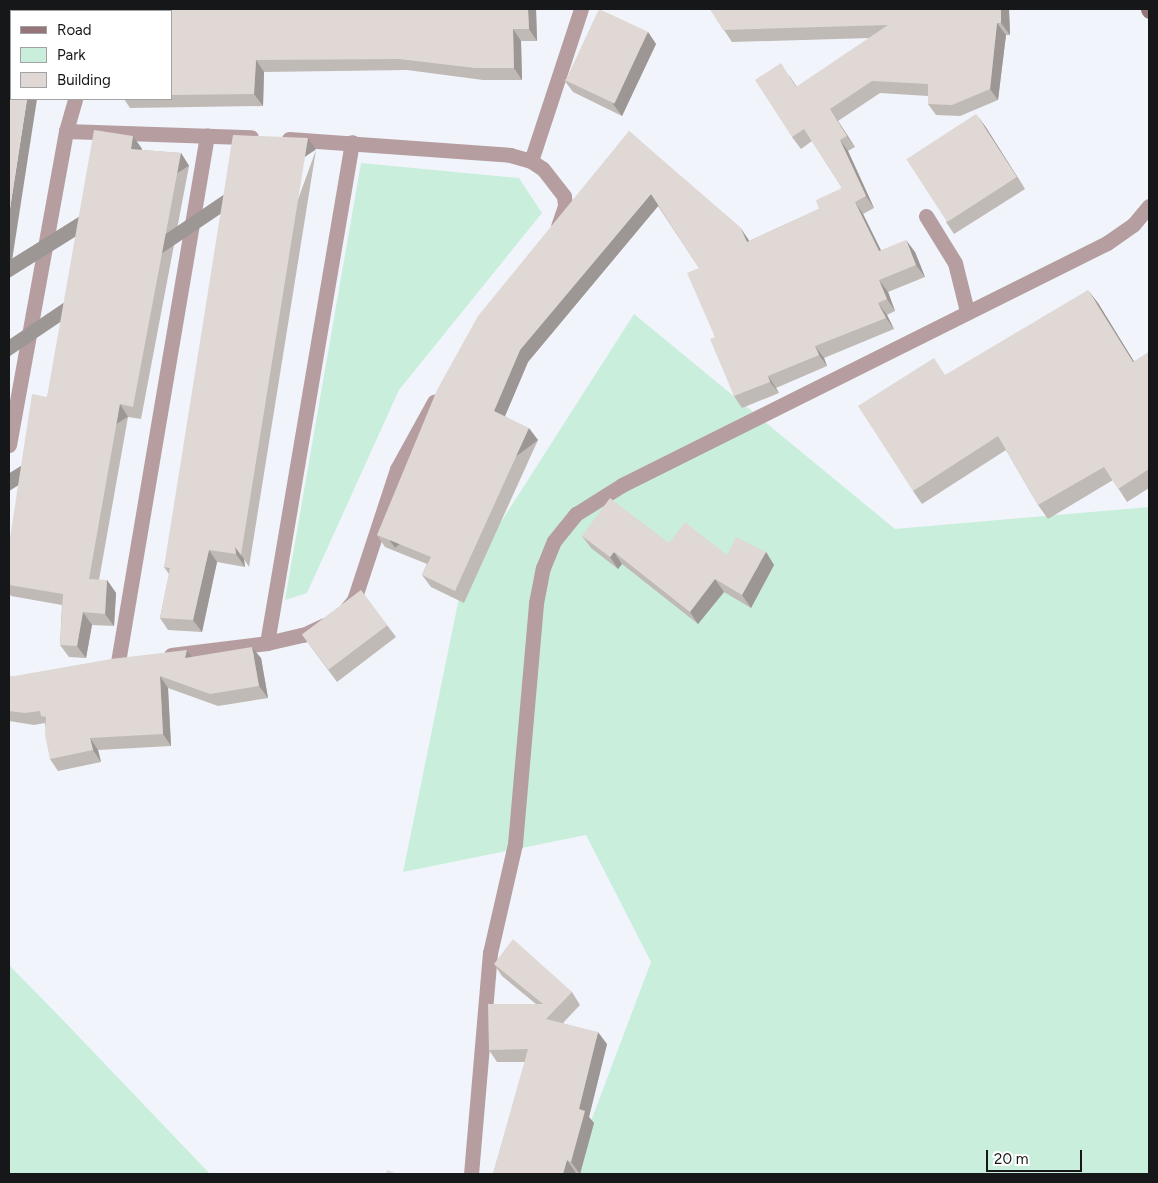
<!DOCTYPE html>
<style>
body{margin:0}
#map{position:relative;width:1158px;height:1183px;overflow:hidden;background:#f1f4fb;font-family:Figtree,sans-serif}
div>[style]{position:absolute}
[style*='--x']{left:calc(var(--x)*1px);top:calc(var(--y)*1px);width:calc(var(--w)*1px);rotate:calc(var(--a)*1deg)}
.green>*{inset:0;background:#c9efdc}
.street>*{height:15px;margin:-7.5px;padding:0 7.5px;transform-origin:7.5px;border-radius:7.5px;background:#b69ea0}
.secondary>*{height:15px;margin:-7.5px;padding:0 7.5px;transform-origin:7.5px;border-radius:7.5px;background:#967578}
.wall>*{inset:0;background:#c0bab6}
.shaded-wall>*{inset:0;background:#9c9794;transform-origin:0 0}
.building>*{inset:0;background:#dfd8d4;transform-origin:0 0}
span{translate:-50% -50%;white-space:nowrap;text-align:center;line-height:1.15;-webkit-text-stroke:4px #fff;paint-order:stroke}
.frame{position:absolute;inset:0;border:10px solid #151719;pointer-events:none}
.legend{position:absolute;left:10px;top:10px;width:162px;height:90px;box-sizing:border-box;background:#fff;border:1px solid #a1a2a3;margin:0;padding:6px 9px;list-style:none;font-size:15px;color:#151719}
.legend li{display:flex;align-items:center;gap:10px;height:25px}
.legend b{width:25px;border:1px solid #a1a2a3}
.scale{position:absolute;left:986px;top:1150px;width:96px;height:22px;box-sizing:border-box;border:2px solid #151719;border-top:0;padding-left:6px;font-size:15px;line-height:18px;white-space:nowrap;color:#151719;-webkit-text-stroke:4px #fff;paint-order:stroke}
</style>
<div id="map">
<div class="green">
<i style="clip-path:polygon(361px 163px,519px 178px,542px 213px,399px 390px,307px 593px,285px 600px)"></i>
<i style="clip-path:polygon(634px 314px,895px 529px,1149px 507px,1149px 1174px,571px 1174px,651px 962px,586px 835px,403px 872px,462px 583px)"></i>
<i style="clip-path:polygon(9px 965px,60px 1017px,210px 1174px,9px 1174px)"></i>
</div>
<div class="street">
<i style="--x:99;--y:11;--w:2;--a:-63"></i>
<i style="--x:66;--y:131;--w:185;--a:1.9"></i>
<i style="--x:289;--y:139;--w:222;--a:4.1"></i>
<i style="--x:510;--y:155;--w:22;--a:16"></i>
<i style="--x:531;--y:161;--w:14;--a:34"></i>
<i style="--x:543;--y:169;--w:34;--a:52"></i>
<i style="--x:564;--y:196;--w:10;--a:84"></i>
<i style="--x:565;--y:206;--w:21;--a:109"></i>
<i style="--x:531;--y:161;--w:160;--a:-71.8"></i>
<i style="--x:926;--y:216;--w:55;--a:58.3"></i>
<i style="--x:955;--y:263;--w:49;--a:76"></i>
<i style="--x:9;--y:445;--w:319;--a:-79.7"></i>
<i style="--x:66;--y:131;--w:33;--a:-74"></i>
<i style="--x:345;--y:611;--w:14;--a:-51"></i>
<i style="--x:354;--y:600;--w:138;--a:-71.8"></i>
<i style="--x:397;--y:469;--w:77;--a:-61.1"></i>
<i style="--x:267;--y:643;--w:508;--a:-80.37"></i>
<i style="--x:171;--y:655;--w:97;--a:-7.1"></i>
<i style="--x:267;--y:643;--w:37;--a:-13"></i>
<i style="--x:303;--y:635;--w:23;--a:-25"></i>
<i style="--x:118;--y:662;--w:534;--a:-80.41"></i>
<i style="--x:471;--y:1174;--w:222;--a:-85.1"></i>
<i style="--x:490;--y:953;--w:112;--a:-77.1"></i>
<i style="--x:515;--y:844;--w:242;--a:-85"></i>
<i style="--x:536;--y:603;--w:36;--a:-79"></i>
<i style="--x:543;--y:568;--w:29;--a:-68"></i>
<i style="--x:554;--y:541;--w:35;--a:-51"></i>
<i style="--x:576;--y:514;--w:54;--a:-32.2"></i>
<i style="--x:622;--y:485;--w:542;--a:-26.52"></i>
<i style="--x:1107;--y:243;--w:32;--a:-35"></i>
<i style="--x:1133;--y:225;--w:25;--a:-50"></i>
</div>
<div class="secondary">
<i style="--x:1148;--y:9;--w:2;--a:63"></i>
</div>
<div class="wall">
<i style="clip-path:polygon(117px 9px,536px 9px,537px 41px,521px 41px,522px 80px,483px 80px,407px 70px,264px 72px,263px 106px,130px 108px,124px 99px,171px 99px,171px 11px)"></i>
<i style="clip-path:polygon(710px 9px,1009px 9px,1010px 35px,1006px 35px,998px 100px,960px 116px,936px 115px,928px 104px,928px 96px,880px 93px,838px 121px,855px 147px,848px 151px,874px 208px,863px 214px,881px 250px,915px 252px,925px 277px,888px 292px,895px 311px,887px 315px,894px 329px,824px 358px,827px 366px,776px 388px,779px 393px,742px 408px,734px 396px,715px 337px,699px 268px,658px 206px,528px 362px,505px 416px,538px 440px,464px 603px,431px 587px,422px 575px,427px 564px,385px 547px,377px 535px,629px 131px,748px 239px,749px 241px,819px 209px,842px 188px,812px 141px,801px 149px,792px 137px,789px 75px,797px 87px,870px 38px,732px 42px)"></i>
<i style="clip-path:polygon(648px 32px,656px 44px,622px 116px,573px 92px,564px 80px)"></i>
<i style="clip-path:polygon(985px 126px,1025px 189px,954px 234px,946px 222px)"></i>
<i style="clip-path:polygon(133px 136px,142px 149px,142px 150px,181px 153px,189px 166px,141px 419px,128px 417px,99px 580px,107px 580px,116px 593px,114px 626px,92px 625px,86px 658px,69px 657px,60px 645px,62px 605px,11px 596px,9px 593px,9px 545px,47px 397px)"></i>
<i style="clip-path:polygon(316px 150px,249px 567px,244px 559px,245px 567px,217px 562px,202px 632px,168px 630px,160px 618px,169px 574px,164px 567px)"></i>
<i style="clip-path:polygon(1098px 303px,1134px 362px,1149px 352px,1149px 488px,1127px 502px,1113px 480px,1048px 519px,1038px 505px,1006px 450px,922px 504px,913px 491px,946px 375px)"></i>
<i style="clip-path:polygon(582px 536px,669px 543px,727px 555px,766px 552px,774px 565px,751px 608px,724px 592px,698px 624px,622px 564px,618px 569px,591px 548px)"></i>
<i style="clip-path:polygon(387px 625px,396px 637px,337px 682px,303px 636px)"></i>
<i style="clip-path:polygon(192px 657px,261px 658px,268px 698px,218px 706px,168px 688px,171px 746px,98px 750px,101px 762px,58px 771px,50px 759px,45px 723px,34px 725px,9px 721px,9px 677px)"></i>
<i style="clip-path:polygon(494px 964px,572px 992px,580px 1005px,563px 1023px,607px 1044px,589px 1117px,594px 1123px,580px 1174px,576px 1173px,493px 1174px,525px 1062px,497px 1062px,489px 1050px,536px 1004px,502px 976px)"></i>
</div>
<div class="shaded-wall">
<i style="clip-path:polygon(58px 9px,70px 9px,69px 11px,57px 11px)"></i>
<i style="clip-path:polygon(528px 9px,536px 9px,537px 41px,529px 29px)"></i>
<i style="clip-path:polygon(1001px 9px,1009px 9px,1010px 35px,1001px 23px)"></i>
<i style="clip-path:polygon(997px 23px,1006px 35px,998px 100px,990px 89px)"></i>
<i style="clip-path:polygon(513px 29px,521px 41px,522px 80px,514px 68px)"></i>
<i style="clip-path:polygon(648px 32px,656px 44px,622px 116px,613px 104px)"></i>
<i style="clip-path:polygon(256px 60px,264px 72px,263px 106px,254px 94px)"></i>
<i style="clip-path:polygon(27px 99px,37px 99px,9px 280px,9px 215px)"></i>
<i style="clip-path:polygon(830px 109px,838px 121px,855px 147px,847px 136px)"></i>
<i style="clip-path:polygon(976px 114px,985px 126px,1025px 189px,1017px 177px)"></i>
<i style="clip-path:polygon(133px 136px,142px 149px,140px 161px,131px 149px)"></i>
<i style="left:308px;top:138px;width:14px;height:422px;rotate:56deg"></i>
<i style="clip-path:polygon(840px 140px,848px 151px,874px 208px,866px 196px)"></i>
<i style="left:181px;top:153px;width:15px;height:258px;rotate:58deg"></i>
<i style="clip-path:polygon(651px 194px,659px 205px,528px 362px,502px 423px,494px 411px,520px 350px)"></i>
<i style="clip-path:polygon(855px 202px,863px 214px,887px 263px,879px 251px)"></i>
<i style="clip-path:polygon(740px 227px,748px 239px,755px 254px,747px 242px)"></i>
<i style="clip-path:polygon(906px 240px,915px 252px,925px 277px,916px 265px)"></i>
<i style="clip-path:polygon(879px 280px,888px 292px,895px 311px,887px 299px)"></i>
<i style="clip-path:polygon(1088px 290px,1098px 303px,1143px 376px,1133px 362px)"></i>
<i style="clip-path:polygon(878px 303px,887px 315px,894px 329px,886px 318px)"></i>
<i style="clip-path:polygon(815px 346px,824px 358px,827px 366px,819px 355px)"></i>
<i style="clip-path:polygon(768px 376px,776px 388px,779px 393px,770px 382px)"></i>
<i style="left:120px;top:404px;width:15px;height:178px;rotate:58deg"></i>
<i style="left:529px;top:428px;width:15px;height:179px;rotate:53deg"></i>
<i style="clip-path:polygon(235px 547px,244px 559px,245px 567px,236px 554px)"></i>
<i style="clip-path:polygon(209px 550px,217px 562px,202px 632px,193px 620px)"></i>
<i style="clip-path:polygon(614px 552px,622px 564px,618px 569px,610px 557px)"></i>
<i style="clip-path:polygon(766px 552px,774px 565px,751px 608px,742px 595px)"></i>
<i style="clip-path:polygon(715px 579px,724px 592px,698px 624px,690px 612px)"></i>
<i style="clip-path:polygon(107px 580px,116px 593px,114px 626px,105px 614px)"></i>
<i style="clip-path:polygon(83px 612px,92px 625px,86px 658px,77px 646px)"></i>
<i style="clip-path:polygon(252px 647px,261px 658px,268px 698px,259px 686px)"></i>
<i style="clip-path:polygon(187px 650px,196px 662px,185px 658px)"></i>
<i style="clip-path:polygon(160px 676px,168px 688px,171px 746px,163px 734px)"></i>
<i style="clip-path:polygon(90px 738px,98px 750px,101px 762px,93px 750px)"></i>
<i style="clip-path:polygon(598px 1032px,607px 1044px,589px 1117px,594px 1123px,580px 1174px,571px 1162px,579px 1109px)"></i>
<i style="clip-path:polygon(567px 1160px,576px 1173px,575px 1174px,563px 1174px)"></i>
</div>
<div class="building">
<i style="left:13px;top:9px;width:45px;height:2px"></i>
<i style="clip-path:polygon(117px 9px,528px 9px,529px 29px,513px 29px,514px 68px,475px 68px,399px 59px,256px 60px,254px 94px,171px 95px,171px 11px,117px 11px)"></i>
<i style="left:599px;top:9px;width:54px;height:79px;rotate:25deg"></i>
<i style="clip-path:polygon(710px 9px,1001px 9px,1001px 23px,997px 23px,990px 89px,952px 105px,928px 104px,928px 84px,872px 81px,830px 109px,847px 136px,840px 140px,866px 196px,855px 202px,879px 251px,906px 240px,916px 265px,879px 280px,887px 299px,878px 303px,886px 318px,815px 346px,819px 355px,768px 376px,770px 382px,734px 396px,710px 339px,715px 337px,687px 273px,699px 268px,651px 194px,520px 350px,494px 411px,529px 428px,455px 591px,422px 575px,431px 557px,377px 535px,437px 390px,478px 316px,629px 131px,740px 227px,747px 242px,819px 209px,816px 200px,842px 188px,804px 129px,792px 137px,755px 80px,781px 63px,796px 87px,888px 25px,723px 30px)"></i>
<i style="clip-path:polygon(11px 15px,11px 99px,27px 99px,9px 215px,9px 24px)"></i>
<i style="left:976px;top:114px;width:75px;height:83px;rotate:57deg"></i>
<i style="clip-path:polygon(94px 130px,133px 136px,131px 149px,181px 153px,133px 407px,120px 404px,89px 579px,107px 580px,105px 614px,83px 612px,77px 646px,60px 645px,63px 594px,9px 585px,9px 545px,32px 394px,47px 397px)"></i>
<i style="clip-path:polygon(233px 135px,308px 138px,241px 555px,235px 547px,236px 554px,209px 550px,193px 620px,160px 618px,170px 568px,164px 567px)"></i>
<i style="clip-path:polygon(1088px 290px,1133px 362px,1149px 352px,1149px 469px,1118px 489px,1104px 467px,1038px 505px,998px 436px,913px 491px,858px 406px,934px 358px,945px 375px)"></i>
<i style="clip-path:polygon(610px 498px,669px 543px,685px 522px,727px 555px,736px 537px,766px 552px,742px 595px,715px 579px,690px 612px,614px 552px,610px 557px,582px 536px)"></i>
<i style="left:361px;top:590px;width:44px;height:74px;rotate:53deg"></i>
<i style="clip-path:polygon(252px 647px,259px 686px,210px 694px,160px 676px,163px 734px,90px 738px,93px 750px,50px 759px,45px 735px,46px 717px,41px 716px,40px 711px,25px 713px,9px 711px,9px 677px,111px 659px,187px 650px,185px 658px)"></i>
<i style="clip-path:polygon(513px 939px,572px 992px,546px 1019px,598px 1032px,579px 1109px,585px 1111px,571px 1162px,567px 1160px,563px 1174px,493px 1174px,528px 1049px,489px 1050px,488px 1004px,543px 1004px,494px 964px)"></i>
<i style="clip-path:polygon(387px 1170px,397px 1174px,386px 1174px)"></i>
</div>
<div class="frame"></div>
<ul class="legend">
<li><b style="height:6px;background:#967578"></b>Road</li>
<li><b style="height:14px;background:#c9efdc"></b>Park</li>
<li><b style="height:14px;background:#dfd8d4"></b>Building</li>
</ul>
<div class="scale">20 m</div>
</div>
